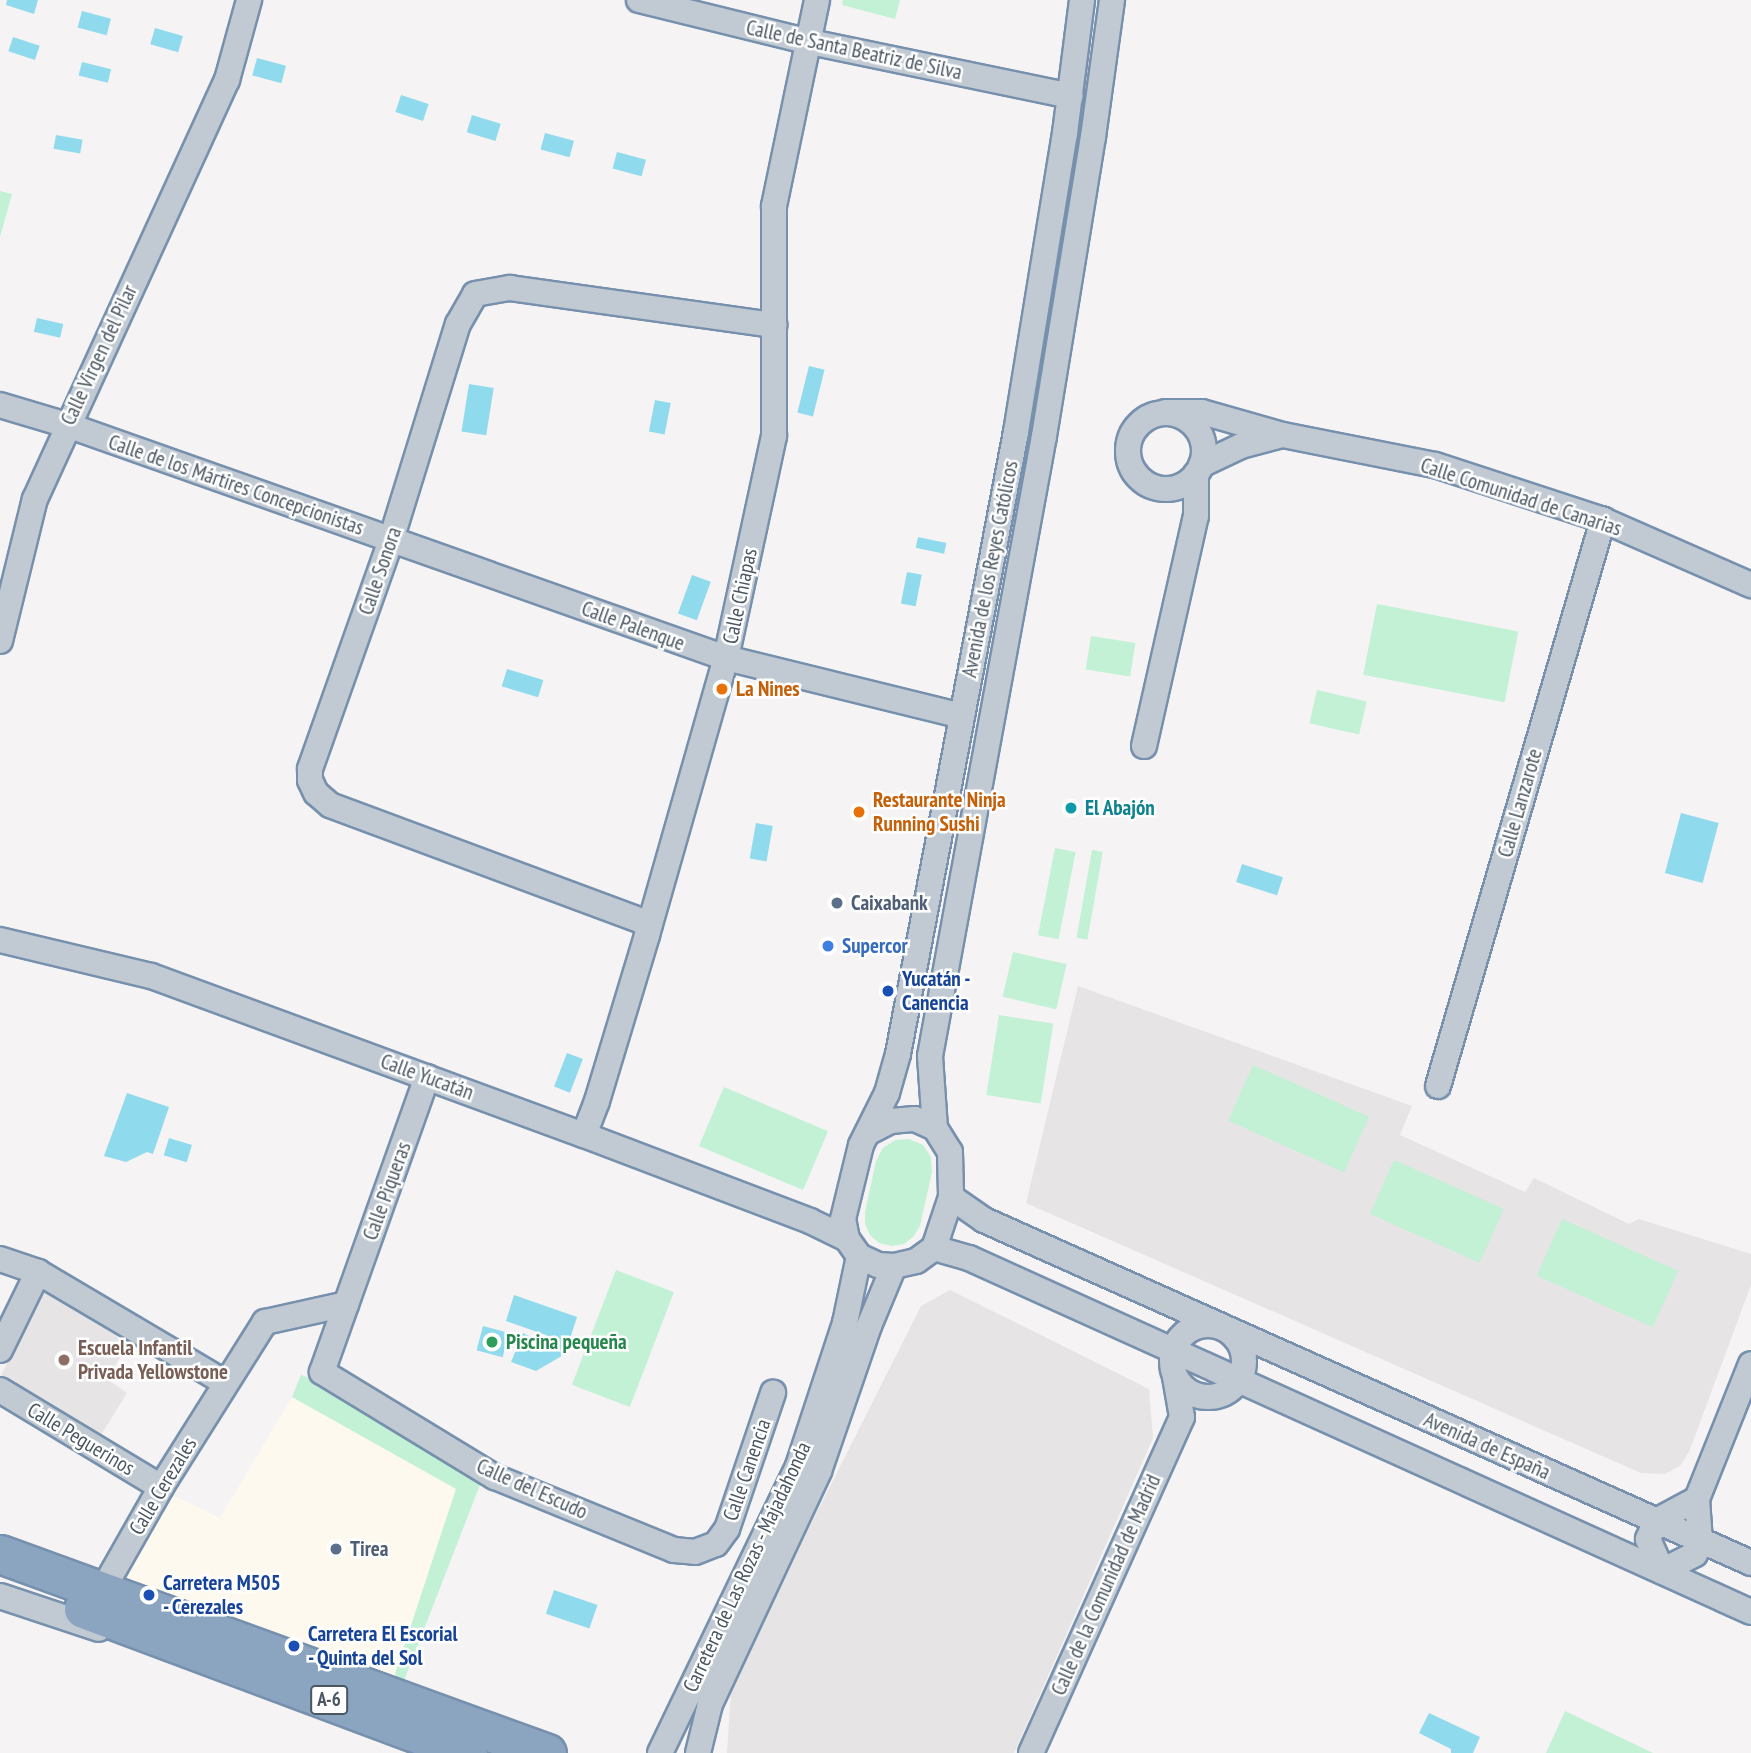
<!DOCTYPE html>
<meta charset="utf-8">
<style>
body{margin:0}
#map{position:relative;width:1751px;height:1753px;overflow:hidden;background:#f5f3f3;font-family:"PT Sans Narrow",sans-serif}
div>[style]{position:absolute}
[style*='--x']{left:calc(var(--x)*1px);top:calc(var(--y)*1px);width:calc(var(--w)*1px);rotate:calc(var(--a)*1deg)}
.commercial>*{inset:0;background:#fdf9ef}
.education>*{inset:0;background:#e6e4e5}
.green>*{inset:0;background:#c3f1d5;transform-origin:0 0}
.water>*{inset:0;background:#90daee;transform-origin:0 0}
.roads{filter:drop-shadow(2px 0 #7690ad) drop-shadow(-2px 0 #7690ad) drop-shadow(0 2px #7690ad) drop-shadow(0 -2px #7690ad)}
.minor>*{height:24px;margin:-12px;padding:0 12px;transform-origin:12px;border-radius:12px;background:#c1cad2}
.minor>.ring{margin:-12px;padding:0;box-sizing:content-box;background:none;border:24px solid #c1cad2;border-radius:50%}
.highway>*{height:37px;margin:-18.5px;padding:0 18.5px;transform-origin:18.5px;border-radius:18.5px;background:#8ba5c1}
.dots>*{width:19px;height:19px;translate:-50% -50%;box-sizing:border-box;border:4px solid #fff;border-radius:50%}
span{translate:-50% -50%;white-space:nowrap;text-align:center;line-height:1.15;-webkit-text-stroke:5px #fff;paint-order:stroke}
.shield-label span{padding:2px 5px;background:#fff;border:2px solid;border-radius:5px;-webkit-text-stroke-width:0}
.shield-label{font-size:19px;color:#4a5661;font-weight:700}
.street-label{font-size:21px;color:#4a5661}
.food-label{font-size:21px;color:#c56008;font-weight:700}
.left{translate:0 -50%;text-align:left}
.culture-label{font-size:21px;color:#0d838f;font-weight:700}
.service-label{font-size:21px;color:#4e5e75;font-weight:700}
.shop-label{font-size:21px;color:#366cbe;font-weight:700}
.transit-label{font-size:21px;color:#164399;font-weight:700}
.leisure-label{font-size:21px;color:#27864d;font-weight:700}
.education-label{font-size:21px;color:#785e54;font-weight:700}
</style>
<div id="map">
<div class="commercial">
<i style="clip-path:polygon(292px 1397px,456px 1488px,395px 1674px,402px 1686px,130px 1589px,122px 1573px,170px 1494px,220px 1518px)"></i>
</div>
<div class="education">
<i style="clip-path:polygon(1078px 986px,1412px 1106px,1400px 1135px,1525px 1192px,1534px 1178px,1629px 1224px,1639px 1219px,1751px 1254px,1751px 1285px,1689px 1452px,1680px 1466px,1665px 1474px,1641px 1473px,1026px 1203px)"></i>
<i style="clip-path:polygon(47px 1288px,128px 1344px,107px 1379px,127px 1393px,101px 1435px,1px 1375px)"></i>
<i style="clip-path:polygon(950px 1290px,1149px 1389px,1153px 1438px,1014px 1753px,727px 1753px,731px 1692px,811px 1524px,921px 1306px)"></i>
</div>
<div class="green">
<i style="clip-path:polygon(843px 0,900px 0,895px 19px,842px 5px)"></i>
<i style="clip-path:polygon(0 191px,12px 194px,0 237px)"></i>
<i style="left:1377px;top:604px;width:144px;height:72px;rotate:11deg"></i>
<i style="left:1091px;top:636px;width:45px;height:34px;rotate:9deg"></i>
<i style="left:1317px;top:690px;width:51px;height:34px;rotate:13deg"></i>
<i style="left:1055px;top:848px;width:21px;height:89px;rotate:11deg"></i>
<i style="left:1092px;top:850px;width:11px;height:89px;rotate:10deg"></i>
<i style="left:1013px;top:952px;width:55px;height:46px;rotate:13deg"></i>
<i style="left:999px;top:1015px;width:55px;height:81px;rotate:9deg"></i>
<i style="left:1253px;top:1065px;width:127px;height:61px;rotate:24deg"></i>
<i style="left:724px;top:1087px;width:113px;height:64px;rotate:23deg"></i>
<i style="clip-path:polygon(909px 1139px,923px 1145px,931px 1157px,932px 1172px,920px 1226px,913px 1237px,904px 1244px,892px 1246px,879px 1243px,870px 1235px,865px 1224px,865px 1212px,876px 1161px,883px 1148px,895px 1140px)"></i>
<i style="left:1394px;top:1160px;width:120px;height:59px;rotate:24deg"></i>
<i style="left:1562px;top:1219px;width:127px;height:62px;rotate:24deg"></i>
<i style="left:616px;top:1270px;width:62px;height:123px;rotate:21deg"></i>
<i style="clip-path:polygon(301px 1375px,312px 1379px,483px 1477px,402px 1686px,395px 1674px,456px 1489px,292px 1397px)"></i>
<i style="clip-path:polygon(1565px 1711px,1653px 1753px,1546px 1753px)"></i>
</div>
<div class="water">
<i style="clip-path:polygon(7px 0,38px 0,34px 14px,6px 5px)"></i>
<i style="left:82px;top:11px;width:30px;height:17px;rotate:15deg"></i>
<i style="left:155px;top:28px;width:29px;height:17px;rotate:16deg"></i>
<i style="left:13px;top:37px;width:28px;height:15px;rotate:18deg"></i>
<i style="left:257px;top:58px;width:30px;height:18px;rotate:15deg"></i>
<i style="left:82px;top:62px;width:30px;height:14px;rotate:14deg"></i>
<i style="left:401px;top:95px;width:29px;height:18px;rotate:18deg"></i>
<i style="left:472px;top:115px;width:30px;height:18px;rotate:17deg"></i>
<i style="left:545px;top:133px;width:30px;height:17px;rotate:15deg"></i>
<i style="left:56px;top:135px;width:27px;height:14px;rotate:10deg"></i>
<i style="left:617px;top:152px;width:30px;height:17px;rotate:15deg"></i>
<i style="left:37px;top:318px;width:27px;height:14px;rotate:13deg"></i>
<i style="left:809px;top:366px;width:16px;height:48px;rotate:14deg"></i>
<i style="left:469px;top:384px;width:25px;height:48px;rotate:9deg"></i>
<i style="left:655px;top:400px;width:16px;height:32px;rotate:11deg"></i>
<i style="left:918px;top:537px;width:29px;height:11px;rotate:12deg"></i>
<i style="left:907px;top:572px;width:15px;height:32px;rotate:11deg"></i>
<i style="left:692px;top:575px;width:20px;height:41px;rotate:20deg"></i>
<i style="left:507px;top:669px;width:38px;height:18px;rotate:17deg"></i>
<i style="left:1681px;top:813px;width:39px;height:62px;rotate:15deg"></i>
<i style="left:756px;top:823px;width:17px;height:36px;rotate:10deg"></i>
<i style="left:1242px;top:864px;width:43px;height:19px;rotate:18deg"></i>
<i style="left:567px;top:1053px;width:17px;height:36px;rotate:21deg"></i>
<i style="clip-path:polygon(127px 1093px,169px 1107px,153px 1154px,147px 1152px,126px 1162px,104px 1156px)"></i>
<i style="left:169px;top:1138px;width:24px;height:18px;rotate:17deg"></i>
<i style="clip-path:polygon(514px 1295px,577px 1317px,565px 1354px,536px 1371px,511px 1362px,523px 1333px,543px 1343px,546px 1335px,506px 1321px)"></i>
<i style="left:483px;top:1326px;width:27px;height:25px;rotate:15deg"></i>
<i style="left:554px;top:1590px;width:46px;height:25px;rotate:19deg"></i>
<i style="clip-path:polygon(1429px 1713px,1480px 1737px,1473px 1753px,1451px 1753px,1451px 1749px,1419px 1733px)"></i>
</div>
<div class="roads">
<div class="minor">
<i style="--x:639;--y:0;--w:176;--a:13.8"></i>
<i style="--x:810;--y:42;--w:266;--a:11.7"></i>
<i style="--x:0;--y:405;--w:70;--a:16.6"></i>
<i style="--x:67;--y:425;--w:699;--a:19.47"></i>
<i style="--x:726;--y:658;--w:243;--a:13.8"></i>
<i style="--x:1165;--y:412;--w:37;--a:0"></i>
<i style="--x:1202;--y:412;--w:84;--a:15.9"></i>
<i style="--x:1283;--y:435;--w:155;--a:11.2"></i>
<i style="--x:1435;--y:465;--w:177;--a:18.1"></i>
<i style="--x:1603;--y:520;--w:162;--a:23.7"></i>
<i class="ring" style="left:1128px;top:413px;width:52px;height:52px"></i>
<i style="--x:1201;--y:465;--w:44;--a:-25.4"></i>
<i style="--x:1241;--y:446;--w:42;--a:-15"></i>
<i style="--x:0;--y:641;--w:146;--a:-76.2"></i>
<i style="--x:35;--y:499;--w:461;--a:-65.4"></i>
<i style="--x:227;--y:80;--w:83;--a:-74.6"></i>
<i style="--x:1144;--y:746;--w:236;--a:-77.3"></i>
<i style="--x:1196;--y:516;--w:42;--a:-90"></i>
<i style="--x:650;--y:924;--w:341;--a:-159.6"></i>
<i style="--x:330;--y:805;--w:18;--a:-139"></i>
<i style="--x:316;--y:793;--w:14;--a:-115"></i>
<i style="--x:310;--y:780;--w:11;--a:-90"></i>
<i style="--x:310;--y:769;--w:243;--a:-70.5"></i>
<i style="--x:391;--y:540;--w:226;--a:-72.8"></i>
<i style="--x:458;--y:324;--w:34;--a:-60"></i>
<i style="--x:475;--y:294;--w:36;--a:-10"></i>
<i style="--x:510;--y:288;--w:267;--a:8"></i>
<i style="--x:0;--y:940;--w:155;--a:13.4"></i>
<i style="--x:151;--y:976;--w:461;--a:20.2"></i>
<i style="--x:584;--y:1135;--w:242;--a:20.8"></i>
<i style="--x:810;--y:1221;--w:41;--a:25.9"></i>
<i style="--x:427;--y:1077;--w:313;--a:109.6"></i>
<i style="--x:322;--y:1372;--w:202;--a:31.3"></i>
<i style="--x:495;--y:1477;--w:193;--a:22.2"></i>
<i style="--x:674;--y:1550;--w:21;--a:5"></i>
<i style="--x:695;--y:1552;--w:22;--a:-21"></i>
<i style="--x:716;--y:1544;--w:19;--a:-54"></i>
<i style="--x:727;--y:1529;--w:144;--a:-71.3"></i>
<i style="--x:1438;--y:1086;--w:590;--a:-73.75"></i>
<i style="--x:935;--y:1128;--w:72;--a:-94"></i>
<i style="--x:930;--y:1056;--w:630;--a:-79.58"></i>
<i style="--x:1044;--y:436;--w:303;--a:-80.7"></i>
<i style="--x:1093;--y:137;--w:138;--a:-82.1"></i>
<i style="--x:869;--y:1132;--w:25;--a:-27"></i>
<i style="--x:891;--y:1121;--w:24;--a:-5"></i>
<i style="--x:915;--y:1119;--w:22;--a:24"></i>
<i style="--x:935;--y:1128;--w:28;--a:58"></i>
<i style="--x:950;--y:1152;--w:45;--a:88.7"></i>
<i style="--x:951;--y:1197;--w:54;--a:108.4"></i>
<i style="--x:934;--y:1248;--w:22;--a:144"></i>
<i style="--x:916;--y:1261;--w:23;--a:167"></i>
<i style="--x:894;--y:1266;--w:16;--a:-176"></i>
<i style="--x:878;--y:1265;--w:21;--a:-155"></i>
<i style="--x:859;--y:1256;--w:21;--a:-125"></i>
<i style="--x:847;--y:1239;--w:20;--a:-101"></i>
<i style="--x:843;--y:1219;--w:76;--a:-76.3"></i>
<i style="--x:861;--y:1145;--w:58;--a:-63.4"></i>
<i style="--x:887;--y:1093;--w:41;--a:-74.2"></i>
<i style="--x:898;--y:1054;--w:633;--a:-79.26"></i>
<i style="--x:1016;--y:432;--w:303;--a:-80.7"></i>
<i style="--x:1065;--y:133;--w:134;--a:-82.7"></i>
<i style="--x:584;--y:1135;--w:36;--a:-69"></i>
<i style="--x:597;--y:1101;--w:173;--a:-73.2"></i>
<i style="--x:647;--y:935;--w:288;--a:-74.1"></i>
<i style="--x:726;--y:658;--w:227;--a:-77.8"></i>
<i style="--x:774;--y:436;--w:230;--a:-90"></i>
<i style="--x:774;--y:206;--w:210;--a:-78.2"></i>
<i style="--x:951;--y:1197;--w:40;--a:34.9"></i>
<i style="--x:984;--y:1220;--w:840;--a:24.09"></i>
<i style="--x:934;--y:1248;--w:36;--a:16"></i>
<i style="--x:969;--y:1258;--w:858;--a:24.36"></i>
<i style="--x:0;--y:1259;--w:40;--a:18.9"></i>
<i style="--x:38;--y:1272;--w:218;--a:30.6"></i>
<i class="ring" style="left:1172px;top:1325px;width:48px;height:48px"></i>
<i style="--x:0;--y:1350;--w:87;--a:-64"></i>
<i style="--x:0;--y:1390;--w:188;--a:31.1"></i>
<i style="--x:1697;--y:1499;--w:47;--a:151.8"></i>
<i style="--x:1656;--y:1521;--w:20;--a:114"></i>
<i style="--x:1648;--y:1539;--w:35;--a:66"></i>
<i style="--x:1662;--y:1571;--w:37;--a:-27"></i>
<i style="--x:1695;--y:1554;--w:14;--a:-69"></i>
<i style="--x:1700;--y:1541;--w:42;--a:-94.1"></i>
<i style="--x:1697;--y:1499;--w:145;--a:-68.2"></i>
<i style="--x:102;--y:1591;--w:120;--a:-60.4"></i>
<i style="--x:161;--y:1487;--w:195;--a:-57.8"></i>
<i style="--x:265;--y:1322;--w:83;--a:-12.5"></i>
<i style="--x:0;--y:1596;--w:104;--a:18.4"></i>
<i style="--x:660;--y:1753;--w:318;--a:-64.3"></i>
<i style="--x:798;--y:1466;--w:151;--a:-71.8"></i>
<i style="--x:845;--y:1323;--w:68;--a:-78.2"></i>
<i style="--x:698;--y:1753;--w:50;--a:-76.2"></i>
<i style="--x:710;--y:1704;--w:257;--a:-64.9"></i>
<i style="--x:819;--y:1471;--w:153;--a:-71"></i>
<i style="--x:869;--y:1326;--w:65;--a:-67.4"></i>
<i style="--x:1031;--y:1753;--w:368;--a:-65.8"></i>
<i style="--x:1182;--y:1417;--w:41;--a:-99.9"></i>
</div>
<div class="highway">
<i style="--x:0;--y:1554;--w:582;--a:19.99"></i>
<i style="--x:83;--y:1609;--w:411;--a:20.5"></i>
</div>
</div>
<div class="dots">
<i style="left:722px;top:689px;background:#e8710a"></i>
<i style="left:1071px;top:808px;background:#0f9aa8"></i>
<i style="left:859px;top:812px;background:#e8710a"></i>
<i style="left:837px;top:903px;background:#5c6f8a"></i>
<i style="left:828px;top:946px;background:#3f7fe0"></i>
<i style="left:888px;top:991px;background:#1a4fb4"></i>
<i style="left:492px;top:1342px;background:#2e9e5b"></i>
<i style="left:64px;top:1360px;background:#8d6e63"></i>
<i style="left:336px;top:1549px;background:#5c6f8a"></i>
<i style="left:149px;top:1595px;background:#1a4fb4"></i>
<i style="left:294px;top:1646px;background:#1a4fb4"></i>
</div>
<div class="shield-label">
<span style="left:329px;top:1700px">A-6</span>
</div>
<div class="street-label">
<span style="left:854px;top:50px;rotate:12deg">Calle de Santa Beatriz de Silva</span>
<span style="left:99px;top:355px;rotate:-65deg">Calle Virgen del Pilar</span>
<span style="left:236px;top:485px;rotate:19deg">Calle de los Mártires Concepcionistas</span>
<span style="left:1521px;top:497px;rotate:18deg">Calle Comunidad de Canarias</span>
<span style="left:990px;top:569px;rotate:-79deg">Avenida de los Reyes Católicos</span>
<span style="left:380px;top:571px;rotate:-71deg">Calle Sonora</span>
<span style="left:740px;top:596px;rotate:-78deg">Calle Chiapas</span>
<span style="left:633px;top:626px;rotate:20deg">Calle Palenque</span>
<span style="left:1520px;top:803px;rotate:-74deg">Calle Lanzarote</span>
<span style="left:427px;top:1077px;rotate:20deg">Calle Yucatán</span>
<span style="left:387px;top:1191px;rotate:-70deg">Calle Piqueras</span>
<span style="left:81px;top:1439px;rotate:31deg">Calle Peguerinos</span>
<span style="left:1487px;top:1446px;rotate:24deg">Avenida de España</span>
<span style="left:747px;top:1470px;rotate:-71deg">Calle Canencia</span>
<span style="left:163px;top:1486px;rotate:-59deg">Calle Cerezales</span>
<span style="left:532px;top:1489px;rotate:24deg">Calle del Escudo</span>
<span style="left:747px;top:1567px;rotate:-65deg">Carretera de Las Rozas - Majadahonda</span>
<span style="left:1106px;top:1585px;rotate:-66deg">Calle de la Comunidad de Madrid</span>
</div>
<div class="food-label">
<span class="left" style="left:736px;top:689px">La Nines</span>
<span class="left" style="left:873px;top:812px">Restaurante Ninja<br>Running Sushi</span>
</div>
<div class="culture-label">
<span class="left" style="left:1085px;top:808px">El Abajón</span>
</div>
<div class="service-label">
<span class="left" style="left:851px;top:903px">Caixabank</span>
<span class="left" style="left:350px;top:1549px">Tirea</span>
</div>
<div class="shop-label">
<span class="left" style="left:842px;top:946px">Supercor</span>
</div>
<div class="transit-label">
<span class="left" style="left:902px;top:991px">Yucatán -<br>Canencia</span>
<span class="left" style="left:163px;top:1595px">Carretera M505<br>- Cerezales</span>
<span class="left" style="left:308px;top:1646px">Carretera El Escorial<br>- Quinta del Sol</span>
</div>
<div class="leisure-label">
<span class="left" style="left:506px;top:1342px">Piscina pequeña</span>
</div>
<div class="education-label">
<span class="left" style="left:78px;top:1360px">Escuela Infantil<br>Privada Yellowstone</span>
</div>
</div>
